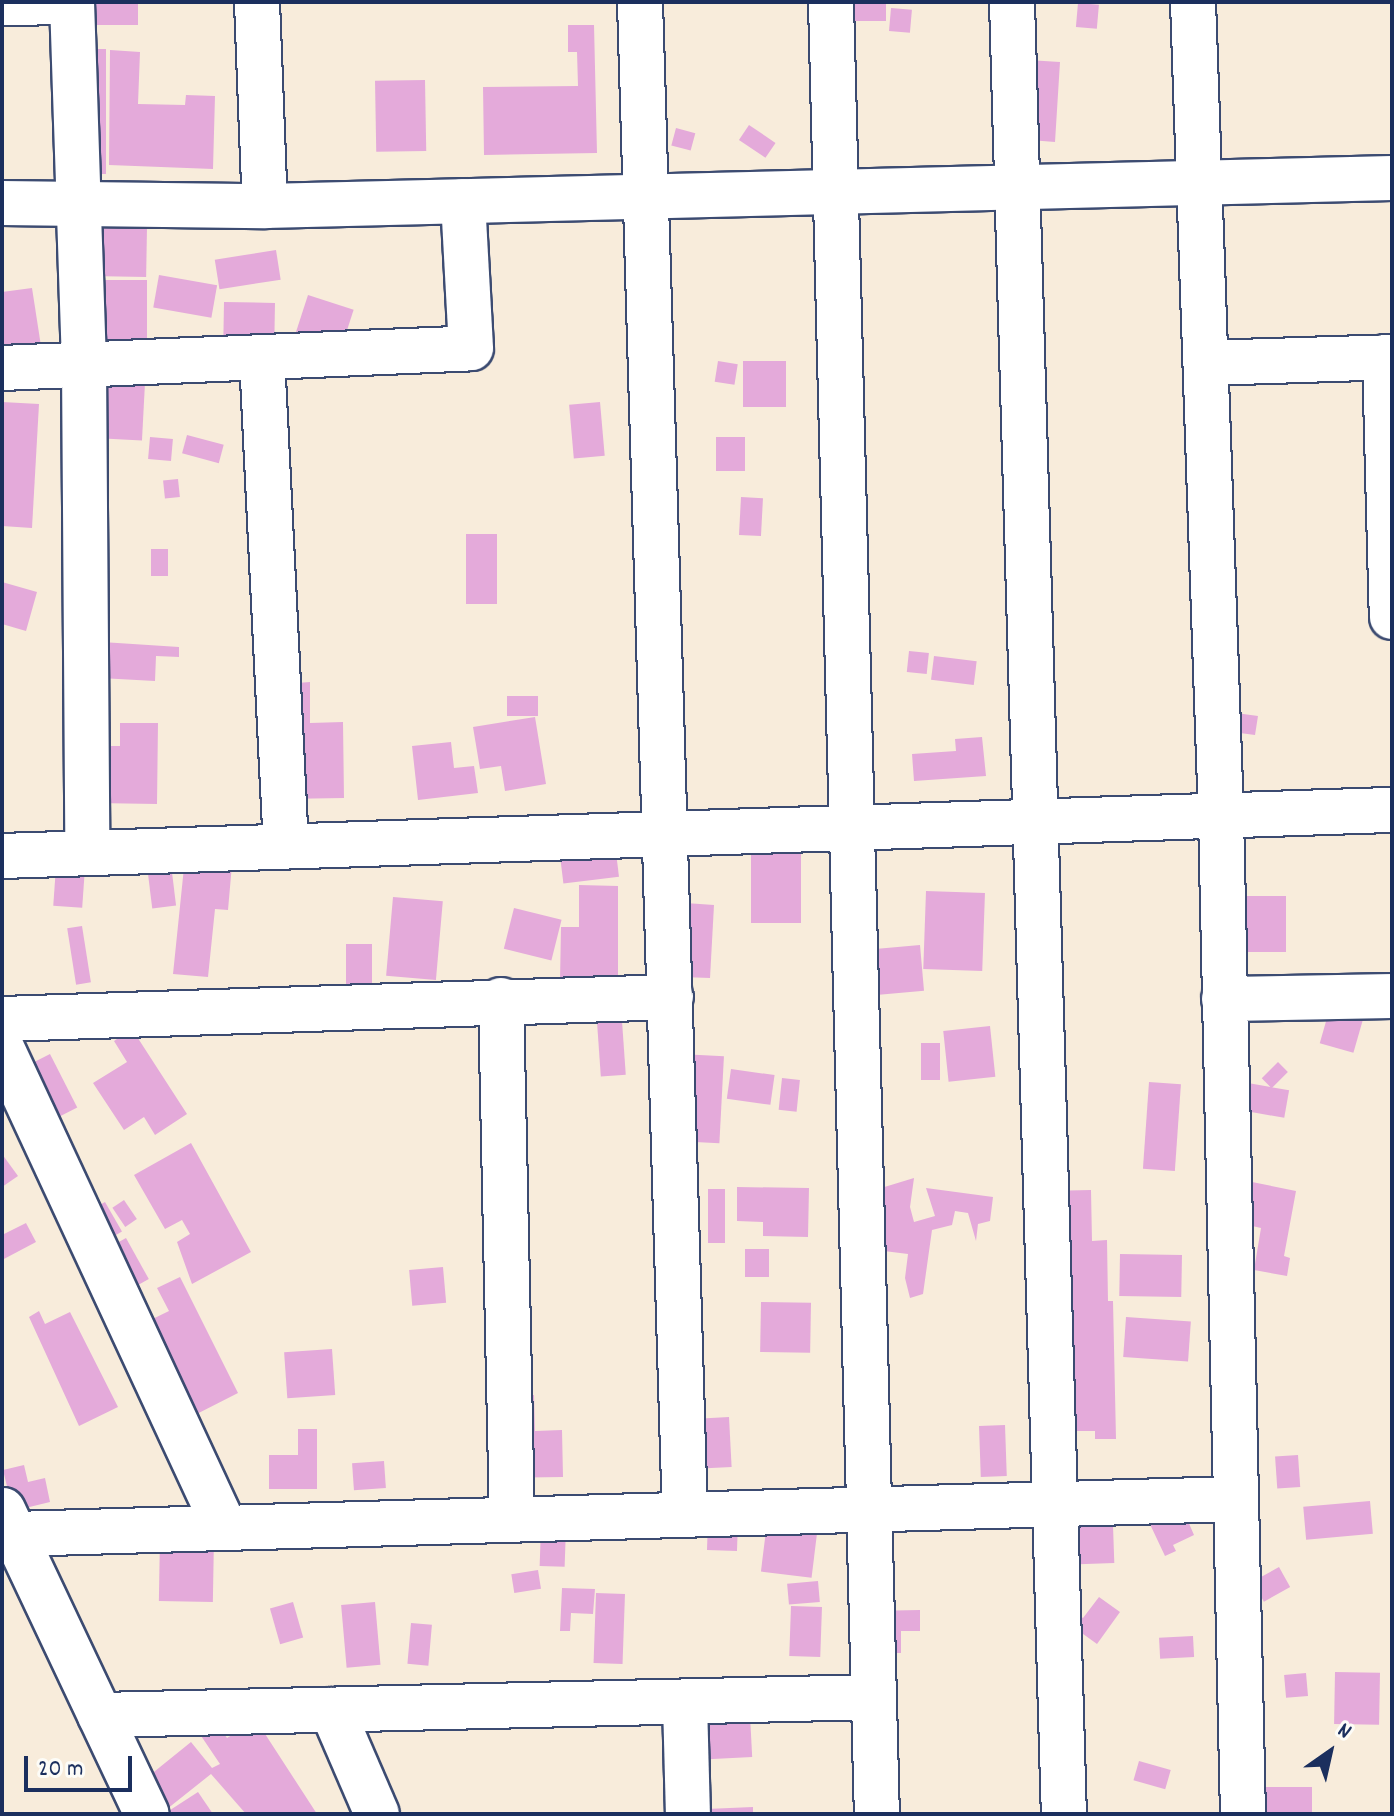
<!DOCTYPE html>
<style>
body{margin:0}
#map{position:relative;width:1394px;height:1816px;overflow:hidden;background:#f8ecdb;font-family:Dekko,sans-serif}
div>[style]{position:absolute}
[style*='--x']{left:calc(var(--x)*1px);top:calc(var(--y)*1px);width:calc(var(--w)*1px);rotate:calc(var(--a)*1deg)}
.building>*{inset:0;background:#e4aada;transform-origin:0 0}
.roads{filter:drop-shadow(2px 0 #3c4b71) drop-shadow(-2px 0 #3c4b71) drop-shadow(0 2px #3c4b71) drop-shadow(0 -2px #3c4b71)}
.minor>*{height:44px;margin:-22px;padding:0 22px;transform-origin:22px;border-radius:22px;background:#fff}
span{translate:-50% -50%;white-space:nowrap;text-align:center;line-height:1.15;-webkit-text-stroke:6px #fdfcf7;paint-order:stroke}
.frame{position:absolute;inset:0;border:4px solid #1b2f5e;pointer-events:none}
.north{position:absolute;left:1290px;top:1712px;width:80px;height:80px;-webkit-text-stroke:6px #fdfcf7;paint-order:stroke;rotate:34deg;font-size:22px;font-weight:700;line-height:32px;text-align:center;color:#1b2f5e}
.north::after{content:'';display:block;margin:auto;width:28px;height:36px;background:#1b2f5e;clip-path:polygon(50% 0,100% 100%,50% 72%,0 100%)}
.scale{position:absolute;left:24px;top:1756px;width:108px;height:36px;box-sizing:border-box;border:4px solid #1b2f5e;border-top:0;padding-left:10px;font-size:24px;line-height:28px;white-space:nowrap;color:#1b2f5e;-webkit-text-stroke:6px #fdfcf7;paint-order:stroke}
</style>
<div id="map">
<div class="building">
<i style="left:82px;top:2px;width:56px;height:23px"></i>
<i style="left:846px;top:2px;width:40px;height:19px"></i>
<i style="left:1078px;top:3px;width:21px;height:24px;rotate:5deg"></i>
<i style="left:891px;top:8px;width:21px;height:23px;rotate:5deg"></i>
<i style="clip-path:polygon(568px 25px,594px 25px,597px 153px,484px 155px,483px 87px,578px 86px,577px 52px,568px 52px)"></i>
<i style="left:77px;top:49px;width:29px;height:125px"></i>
<i style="clip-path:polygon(110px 50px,140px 52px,138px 104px,185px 105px,186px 95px,215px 96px,213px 169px,109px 165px)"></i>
<i style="clip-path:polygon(1010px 59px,1060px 62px,1055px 142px,1030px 140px)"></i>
<i style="left:425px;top:80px;width:71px;height:50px;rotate:89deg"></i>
<i style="left:749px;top:125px;width:32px;height:18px;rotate:34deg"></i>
<i style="left:676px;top:128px;width:20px;height:18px;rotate:15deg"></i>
<i style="left:91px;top:227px;width:56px;height:49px;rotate:1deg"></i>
<i style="left:276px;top:250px;width:30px;height:62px;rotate:81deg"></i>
<i style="left:159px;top:275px;width:59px;height:33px;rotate:10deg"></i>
<i style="left:147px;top:280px;width:76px;height:62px;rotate:90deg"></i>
<i style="clip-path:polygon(32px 288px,43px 359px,2px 365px,2px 292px)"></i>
<i style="left:308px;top:295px;width:48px;height:47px;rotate:18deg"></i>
<i style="left:224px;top:302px;width:51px;height:52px;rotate:1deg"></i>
<i style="left:718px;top:361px;width:20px;height:21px;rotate:9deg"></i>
<i style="left:743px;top:361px;width:43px;height:46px"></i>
<i style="left:78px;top:381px;width:67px;height:56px;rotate:3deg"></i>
<i style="clip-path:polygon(2px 402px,39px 404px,32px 528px,2px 526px)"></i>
<i style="left:600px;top:402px;width:54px;height:31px;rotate:85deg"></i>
<i style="left:187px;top:435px;width:38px;height:19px;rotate:15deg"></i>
<i style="left:150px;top:437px;width:23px;height:22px;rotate:5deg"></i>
<i style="left:716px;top:437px;width:29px;height:34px"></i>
<i style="left:178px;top:479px;width:18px;height:15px;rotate:84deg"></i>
<i style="left:741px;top:497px;width:22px;height:38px;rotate:3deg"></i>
<i style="left:466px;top:534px;width:31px;height:70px"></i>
<i style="left:151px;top:549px;width:17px;height:27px"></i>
<i style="clip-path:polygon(2px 582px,37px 592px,26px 631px,2px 624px)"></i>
<i style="clip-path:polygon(102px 642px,179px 647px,179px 657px,156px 656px,155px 681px,100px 678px)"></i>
<i style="left:909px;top:651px;width:20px;height:21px;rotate:6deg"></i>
<i style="left:934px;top:656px;width:43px;height:24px;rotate:7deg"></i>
<i style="clip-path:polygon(310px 682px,310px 723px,343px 722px,344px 798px,283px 799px,297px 683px)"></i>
<i style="left:507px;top:696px;width:31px;height:20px"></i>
<i style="clip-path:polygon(1214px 710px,1258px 716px,1255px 735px,1240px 733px)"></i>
<i style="clip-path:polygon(535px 717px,546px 784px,505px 791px,501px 766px,480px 769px,473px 727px)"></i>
<i style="clip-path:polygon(120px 723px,158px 723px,157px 804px,95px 803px,95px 746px,120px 746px)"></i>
<i style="clip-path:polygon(982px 737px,986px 776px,914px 781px,912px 754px,956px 751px,955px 739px)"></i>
<i style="clip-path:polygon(451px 742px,454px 768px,474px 766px,478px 793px,418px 800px,412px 746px)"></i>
<i style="left:751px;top:827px;width:50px;height:96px"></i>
<i style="left:614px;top:836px;width:41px;height:56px;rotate:83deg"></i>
<i style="left:58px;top:838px;width:29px;height:68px;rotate:4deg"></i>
<i style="left:169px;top:848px;width:58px;height:24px;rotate:83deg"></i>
<i style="clip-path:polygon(186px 848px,233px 853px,228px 910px,215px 909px,208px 977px,173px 974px)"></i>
<i style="clip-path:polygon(579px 885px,618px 886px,618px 981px,560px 981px,561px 927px,579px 927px)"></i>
<i style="left:926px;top:891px;width:59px;height:78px;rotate:2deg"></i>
<i style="left:1246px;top:896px;width:40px;height:56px"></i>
<i style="left:393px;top:897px;width:50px;height:79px;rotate:5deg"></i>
<i style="clip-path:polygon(671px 902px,714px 905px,710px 978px,682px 977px)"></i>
<i style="left:514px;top:908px;width:49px;height:42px;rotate:14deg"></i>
<i style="left:82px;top:926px;width:57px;height:15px;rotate:81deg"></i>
<i style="left:346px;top:944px;width:26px;height:43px"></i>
<i style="left:920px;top:945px;width:46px;height:62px;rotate:85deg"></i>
<i style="left:1333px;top:997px;width:35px;height:48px;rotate:16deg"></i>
<i style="left:622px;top:1021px;width:54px;height:25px;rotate:86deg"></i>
<i style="left:990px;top:1026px;width:51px;height:47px;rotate:84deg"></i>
<i style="clip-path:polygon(132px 1029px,187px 1114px,155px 1135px,144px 1117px,124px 1130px,93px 1083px,127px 1062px,114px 1041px)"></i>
<i style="left:921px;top:1043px;width:19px;height:37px"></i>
<i style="left:50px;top:1054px;width:60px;height:37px;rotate:63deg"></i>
<i style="left:680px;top:1054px;width:44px;height:87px;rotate:3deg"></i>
<i style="left:1278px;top:1062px;width:14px;height:23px;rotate:45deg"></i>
<i style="left:731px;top:1069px;width:44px;height:30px;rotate:8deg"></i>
<i style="left:782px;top:1078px;width:18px;height:32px;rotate:6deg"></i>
<i style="left:1231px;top:1080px;width:59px;height:28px;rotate:10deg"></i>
<i style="left:1149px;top:1082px;width:32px;height:87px;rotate:4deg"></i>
<i style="clip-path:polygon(191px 1143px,251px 1252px,192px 1284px,177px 1242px,190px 1234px,182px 1220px,165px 1229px,134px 1175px)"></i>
<i style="clip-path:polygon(2px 1154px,18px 1176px,2px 1187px)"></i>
<i style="clip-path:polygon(914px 1178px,910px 1207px,914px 1222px,935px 1216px,926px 1188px,993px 1197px,990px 1221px,978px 1224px,976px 1241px,968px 1213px,955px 1211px,952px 1225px,932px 1230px,923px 1294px,910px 1298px,905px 1278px,908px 1254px,876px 1250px,868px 1192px)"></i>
<i style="clip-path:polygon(1247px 1181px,1296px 1191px,1284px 1256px,1290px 1258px,1287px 1276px,1254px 1270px,1261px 1228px,1239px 1223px)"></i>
<i style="clip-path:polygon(737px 1187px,809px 1188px,808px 1237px,763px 1236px,763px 1222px,737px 1221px)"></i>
<i style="left:708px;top:1189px;width:17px;height:54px"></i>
<i style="clip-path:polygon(1091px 1190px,1092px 1241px,1107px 1240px,1108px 1301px,1113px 1301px,1116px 1439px,1095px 1439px,1095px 1431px,1049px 1431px,1045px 1191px)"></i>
<i style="left:124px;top:1200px;width:23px;height:14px;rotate:56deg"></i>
<i style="left:105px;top:1202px;width:34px;height:32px;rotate:60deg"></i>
<i style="clip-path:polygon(26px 1223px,36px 1242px,2px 1260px,2px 1235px)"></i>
<i style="left:126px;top:1238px;width:47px;height:30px;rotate:61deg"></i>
<i style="left:745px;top:1249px;width:24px;height:28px"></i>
<i style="left:1120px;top:1254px;width:62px;height:42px;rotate:1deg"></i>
<i style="left:443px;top:1267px;width:36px;height:34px;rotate:85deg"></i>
<i style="clip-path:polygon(180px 1277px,238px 1393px,181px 1422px,132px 1329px,169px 1311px,157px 1288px)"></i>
<i style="left:761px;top:1302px;width:50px;height:50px;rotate:1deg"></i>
<i style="clip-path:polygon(39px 1311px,45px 1324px,70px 1312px,118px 1407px,79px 1426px,29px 1317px)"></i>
<i style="left:1126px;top:1317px;width:65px;height:40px;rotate:4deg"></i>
<i style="left:332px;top:1349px;width:46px;height:48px;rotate:86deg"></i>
<i style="clip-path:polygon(495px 1395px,534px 1395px,535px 1431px,562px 1430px,563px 1477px,497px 1478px)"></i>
<i style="left:729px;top:1417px;width:50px;height:41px;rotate:87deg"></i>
<i style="left:1005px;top:1425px;width:51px;height:26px;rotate:88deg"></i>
<i style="clip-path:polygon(298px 1429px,317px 1429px,317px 1489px,269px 1489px,269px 1455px,298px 1455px)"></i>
<i style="left:1298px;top:1455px;width:32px;height:23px;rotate:86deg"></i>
<i style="left:384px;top:1461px;width:27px;height:32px;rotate:86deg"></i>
<i style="clip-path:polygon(24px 1465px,28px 1482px,45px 1478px,50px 1502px,13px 1511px,3px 1470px)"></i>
<i style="left:1112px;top:1497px;width:66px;height:57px;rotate:88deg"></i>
<i style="left:1370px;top:1501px;width:33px;height:67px;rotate:85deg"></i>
<i style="clip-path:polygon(1181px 1505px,1194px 1535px,1173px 1545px,1176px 1551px,1165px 1556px,1148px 1520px)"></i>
<i style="left:768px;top:1514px;width:51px;height:58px;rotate:7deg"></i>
<i style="left:708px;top:1521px;width:30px;height:29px;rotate:2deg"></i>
<i style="left:541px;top:1527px;width:25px;height:39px;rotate:2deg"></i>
<i style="left:160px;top:1536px;width:54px;height:65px;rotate:1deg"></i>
<i style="left:1279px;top:1567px;width:23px;height:30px;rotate:61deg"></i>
<i style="left:538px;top:1570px;width:19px;height:27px;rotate:81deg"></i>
<i style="left:818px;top:1581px;width:21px;height:31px;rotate:85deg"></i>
<i style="clip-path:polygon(562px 1588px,595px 1589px,593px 1614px,571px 1613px,570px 1631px,560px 1631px)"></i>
<i style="left:596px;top:1593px;width:29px;height:70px;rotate:2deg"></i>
<i style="clip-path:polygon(1099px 1597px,1120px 1612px,1097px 1644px,1058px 1616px,1066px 1606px,1083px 1618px)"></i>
<i style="left:293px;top:1602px;width:37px;height:24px;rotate:74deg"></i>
<i style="left:375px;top:1602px;width:63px;height:34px;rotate:85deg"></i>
<i style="left:791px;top:1606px;width:31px;height:50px;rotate:2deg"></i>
<i style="clip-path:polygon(920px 1610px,920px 1631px,901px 1631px,901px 1653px,869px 1653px,868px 1611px)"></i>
<i style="left:411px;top:1623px;width:21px;height:41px;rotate:5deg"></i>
<i style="left:1193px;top:1636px;width:21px;height:34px;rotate:87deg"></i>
<i style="left:1335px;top:1672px;width:45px;height:52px;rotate:1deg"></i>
<i style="left:1306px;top:1673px;width:23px;height:22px;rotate:85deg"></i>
<i style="left:749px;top:1696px;width:61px;height:69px;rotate:87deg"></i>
<i style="clip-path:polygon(206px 1707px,227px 1738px,256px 1720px,317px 1814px,246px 1814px,211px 1774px,162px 1813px,139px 1784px,191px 1742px,212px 1768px,220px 1764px,189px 1718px)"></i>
<i style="left:1139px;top:1761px;width:33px;height:20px;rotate:16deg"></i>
<i style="left:1312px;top:1787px;width:27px;height:64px;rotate:90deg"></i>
<i style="clip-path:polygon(198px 1792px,213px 1814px,164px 1814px)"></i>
<i style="clip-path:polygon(753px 1807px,753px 1814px,683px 1814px,683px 1810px)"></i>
</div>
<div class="roads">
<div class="minor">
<i style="--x:72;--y:2;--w:362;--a:88.1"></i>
<i style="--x:84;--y:364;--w:489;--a:89.6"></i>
<i style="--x:257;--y:2;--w:204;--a:87.8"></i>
<i style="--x:640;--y:2;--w:1513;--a:88.3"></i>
<i style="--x:831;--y:2;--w:1813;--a:88.55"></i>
<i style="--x:1012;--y:2;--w:1813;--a:88.36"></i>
<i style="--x:1193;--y:2;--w:814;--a:88.03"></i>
<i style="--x:1221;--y:816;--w:998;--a:88.74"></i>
<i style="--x:2;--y:3;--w:70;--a:-0.8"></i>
<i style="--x:2;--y:203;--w:263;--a:0.7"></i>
<i style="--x:265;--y:206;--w:1127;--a:-1.42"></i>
<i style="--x:262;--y:357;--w:490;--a:87.2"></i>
<i style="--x:1385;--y:357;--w:260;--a:88.5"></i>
<i style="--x:1206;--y:363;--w:186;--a:-1.8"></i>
<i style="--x:2;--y:368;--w:469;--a:-2.4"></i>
<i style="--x:471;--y:348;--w:147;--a:-93.1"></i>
<i style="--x:2;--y:856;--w:1391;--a:-1.9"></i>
<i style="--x:1224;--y:999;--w:168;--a:-1"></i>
<i style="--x:501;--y:1000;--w:520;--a:88.79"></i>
<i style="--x:2;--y:1019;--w:669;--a:-1.88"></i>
<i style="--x:2;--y:1048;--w:529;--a:65.08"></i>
<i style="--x:3;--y:1510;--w:336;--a:64.7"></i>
<i style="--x:14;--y:1534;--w:1222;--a:-1.64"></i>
<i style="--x:685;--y:1702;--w:112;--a:88.5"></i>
<i style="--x:332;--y:1710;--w:113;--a:66.6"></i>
<i style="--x:100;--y:1715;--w:774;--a:-1.33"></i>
</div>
</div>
<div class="frame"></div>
<div class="north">N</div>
<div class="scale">20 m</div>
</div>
